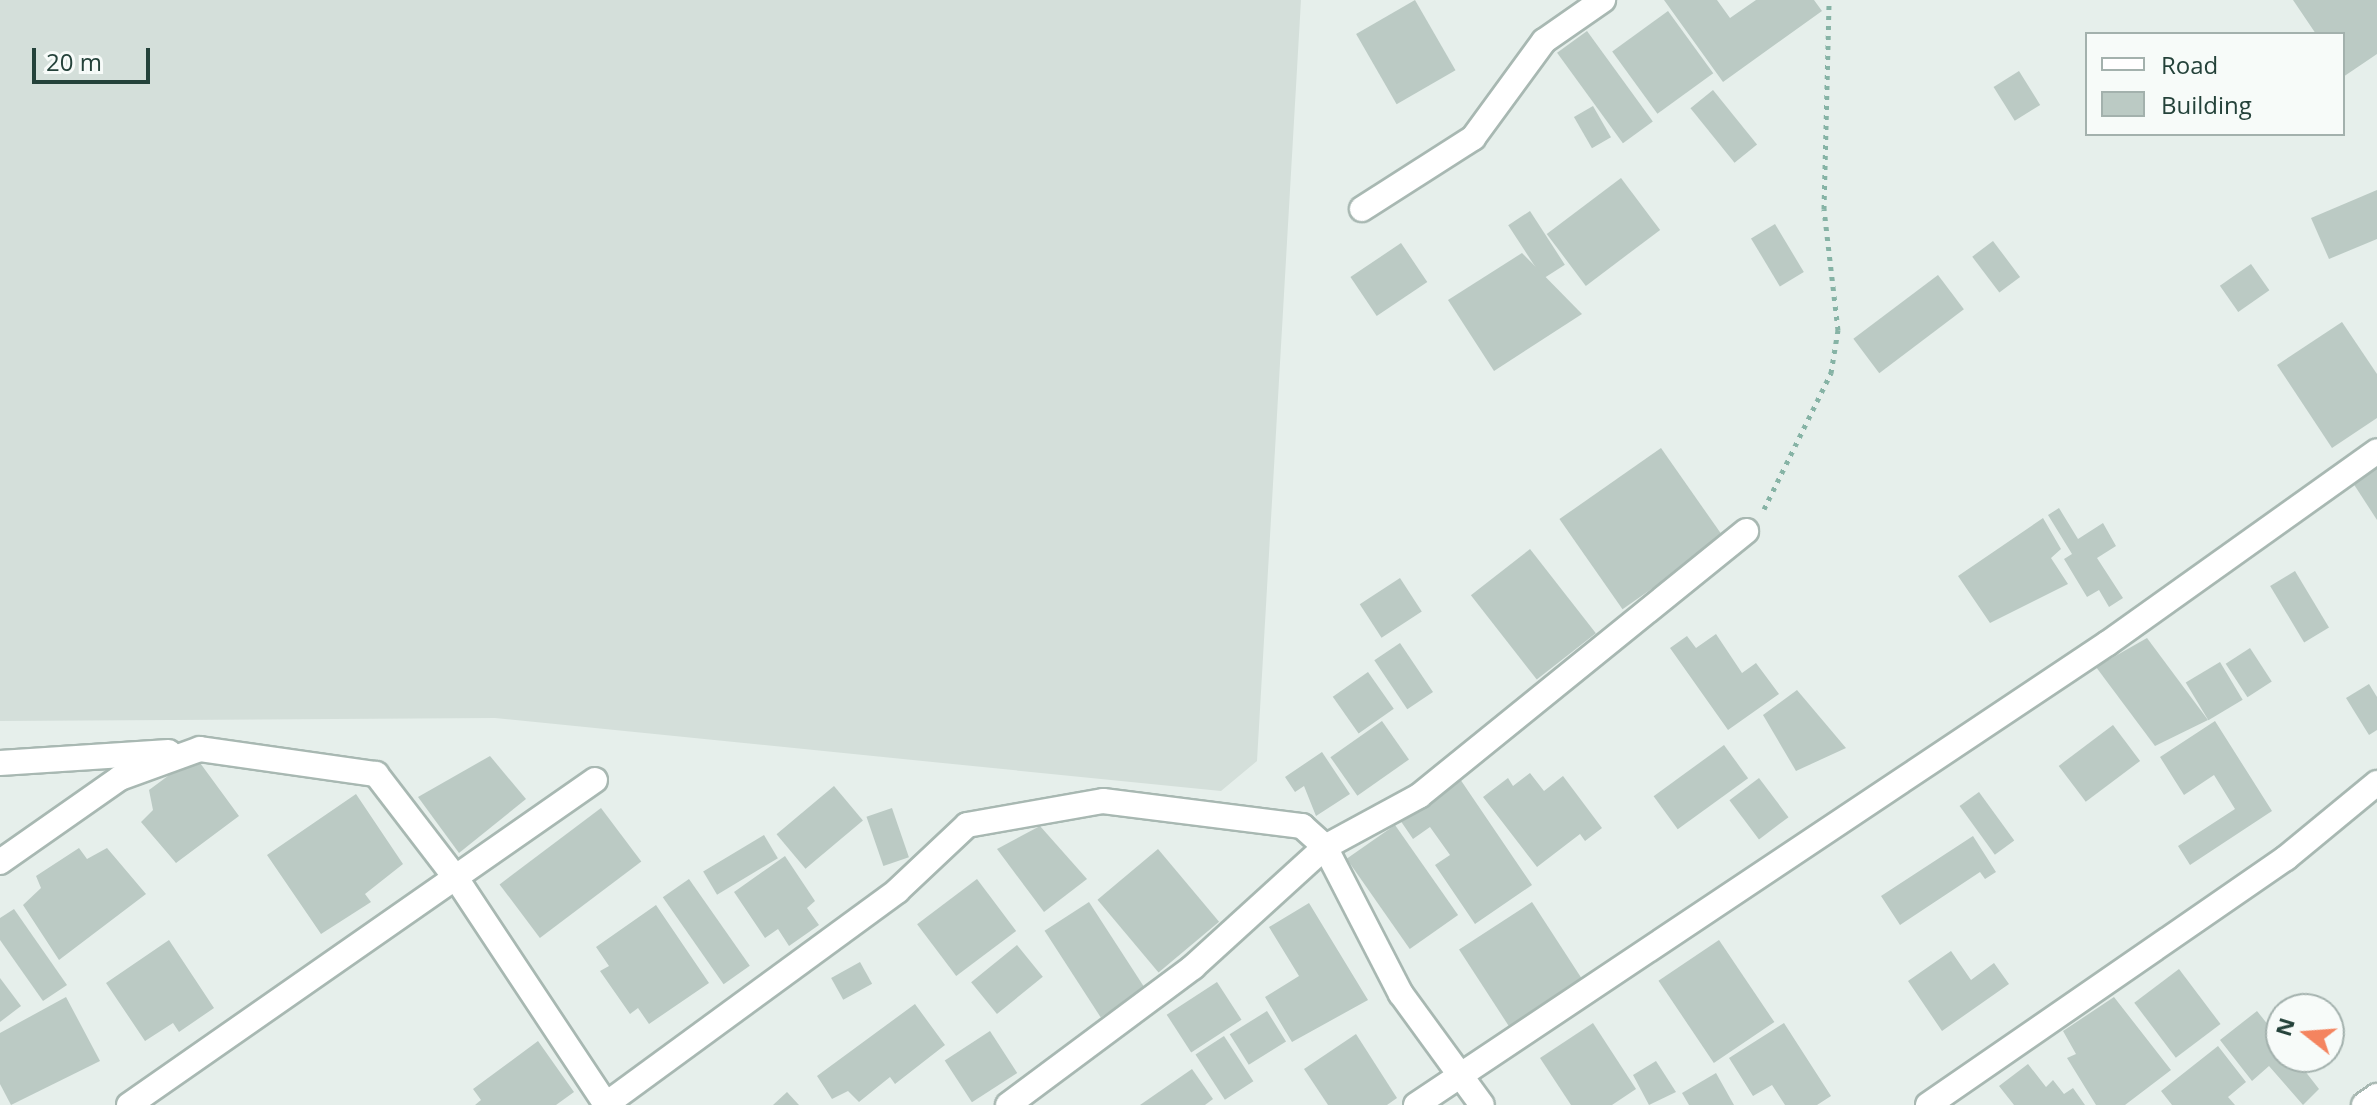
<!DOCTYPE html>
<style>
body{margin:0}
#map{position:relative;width:2377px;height:1105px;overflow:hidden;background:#e6efeb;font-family:"Open Sans",sans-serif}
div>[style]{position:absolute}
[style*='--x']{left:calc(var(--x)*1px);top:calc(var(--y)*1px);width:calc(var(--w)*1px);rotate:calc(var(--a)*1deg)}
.built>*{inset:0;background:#d4dfda}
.building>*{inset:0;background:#bbcac4;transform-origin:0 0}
.path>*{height:5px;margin-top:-2.5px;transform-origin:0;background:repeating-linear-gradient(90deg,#86b3a5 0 4px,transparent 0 10px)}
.roads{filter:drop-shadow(2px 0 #a8b8b2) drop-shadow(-2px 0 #a8b8b2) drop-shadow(0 2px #a8b8b2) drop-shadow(0 -2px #a8b8b2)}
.minor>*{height:24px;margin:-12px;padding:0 12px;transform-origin:12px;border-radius:12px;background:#fff}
span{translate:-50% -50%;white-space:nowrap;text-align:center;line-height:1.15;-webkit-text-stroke:8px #f7fbf9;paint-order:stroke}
.legend{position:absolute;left:2085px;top:32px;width:260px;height:104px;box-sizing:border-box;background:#f7fbf9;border:2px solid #a3b1ad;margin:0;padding:10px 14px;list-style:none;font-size:24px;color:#24423a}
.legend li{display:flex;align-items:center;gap:16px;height:40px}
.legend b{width:40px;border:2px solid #a3b1ad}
.north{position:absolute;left:2265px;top:993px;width:80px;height:80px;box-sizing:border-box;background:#f7fbf9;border:2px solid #a3b1ad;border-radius:50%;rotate:287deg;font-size:22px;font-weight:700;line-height:32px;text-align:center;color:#24423a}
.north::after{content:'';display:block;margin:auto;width:28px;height:36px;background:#f4845f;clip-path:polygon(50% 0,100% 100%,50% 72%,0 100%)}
.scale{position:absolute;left:32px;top:48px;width:118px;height:36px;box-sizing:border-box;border:4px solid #24423a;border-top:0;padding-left:10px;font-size:24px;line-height:28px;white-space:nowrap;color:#24423a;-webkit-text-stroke:6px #f7fbf9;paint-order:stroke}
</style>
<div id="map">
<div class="built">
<i style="clip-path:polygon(0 0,1301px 0,1257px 761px,1221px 791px,495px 718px,0 721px)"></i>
</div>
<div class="building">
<i style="left:1415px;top:0;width:81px;height:68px;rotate:60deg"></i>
<i style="clip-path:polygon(1664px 0,1717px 0,1730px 18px,1756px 0,1814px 0,1822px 11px,1723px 82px)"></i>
<i style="clip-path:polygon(2293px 0,2377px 0,2377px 54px,2343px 77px,2343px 34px,2316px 34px)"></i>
<i style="left:1668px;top:11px;width:77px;height:69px;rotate:54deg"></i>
<i style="left:1587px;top:31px;width:112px;height:37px;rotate:54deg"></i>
<i style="left:2019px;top:71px;width:40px;height:30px;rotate:58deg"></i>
<i style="left:1713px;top:90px;width:70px;height:29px;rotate:51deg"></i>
<i style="left:1593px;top:106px;width:36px;height:22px;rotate:60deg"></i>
<i style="left:1621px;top:178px;width:65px;height:93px;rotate:53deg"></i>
<i style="clip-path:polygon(2377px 190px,2377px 239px,2329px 259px,2311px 218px)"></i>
<i style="left:1530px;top:211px;width:64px;height:26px;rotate:57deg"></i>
<i style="left:1775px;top:224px;width:56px;height:28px;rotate:59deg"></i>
<i style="left:1993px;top:241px;width:45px;height:26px;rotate:53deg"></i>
<i style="left:1401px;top:243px;width:47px;height:61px;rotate:56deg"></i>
<i style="clip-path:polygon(1522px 253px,1582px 314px,1494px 371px,1448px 300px)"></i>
<i style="left:2251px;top:264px;width:32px;height:38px;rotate:55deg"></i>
<i style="left:1938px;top:275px;width:43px;height:106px;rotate:53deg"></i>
<i style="clip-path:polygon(2342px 322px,2377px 374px,2377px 418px,2332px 448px,2277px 365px)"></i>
<i style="left:1661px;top:448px;width:110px;height:124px;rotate:55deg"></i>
<i style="clip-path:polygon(2377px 466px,2377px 520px,2353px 483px)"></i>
<i style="clip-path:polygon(2059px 508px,2078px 539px,2103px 523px,2116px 546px,2097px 558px,2123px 598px,2109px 607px,2099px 590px,2087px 597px,2064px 559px,2072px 554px,2048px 515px)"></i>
<i style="clip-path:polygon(2043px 518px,2061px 549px,2051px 558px,2068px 584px,1990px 623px,1958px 576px)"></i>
<i style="left:1530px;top:549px;width:107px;height:75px;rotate:52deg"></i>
<i style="left:2295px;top:571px;width:66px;height:29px;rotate:59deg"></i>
<i style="left:1400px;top:578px;width:40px;height:48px;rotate:57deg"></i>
<i style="clip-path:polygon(1716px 634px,1742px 673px,1756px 663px,1779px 694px,1728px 730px,1670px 648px,1687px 636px,1696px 648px)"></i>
<i style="clip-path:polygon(2147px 638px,2208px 720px,2155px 746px,2096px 667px)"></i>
<i style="left:1400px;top:643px;width:59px;height:31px;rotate:56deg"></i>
<i style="left:2250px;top:648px;width:40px;height:29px;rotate:57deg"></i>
<i style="left:2220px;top:662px;width:44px;height:40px;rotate:59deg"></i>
<i style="left:1368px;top:672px;width:45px;height:43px;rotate:55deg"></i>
<i style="clip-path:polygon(2369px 684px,2377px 697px,2377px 730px,2369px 735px,2346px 698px)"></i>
<i style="clip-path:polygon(1797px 690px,1846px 748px,1796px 771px,1763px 715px)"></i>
<i style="left:1382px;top:721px;width:47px;height:63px;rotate:55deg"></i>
<i style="clip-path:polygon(2215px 721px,2272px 811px,2190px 865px,2178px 846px,2235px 809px,2214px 775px,2184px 795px,2160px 757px)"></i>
<i style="left:2113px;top:725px;width:45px;height:68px;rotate:53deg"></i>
<i style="left:1724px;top:745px;width:41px;height:87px;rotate:54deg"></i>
<i style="clip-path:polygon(1322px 752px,1350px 794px,1316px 816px,1304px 786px,1295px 792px,1285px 777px)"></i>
<i style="clip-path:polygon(195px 756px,239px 816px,176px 863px,141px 822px,153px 810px,149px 790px)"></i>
<i style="clip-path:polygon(490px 756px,526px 799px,459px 853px,418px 797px)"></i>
<i style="clip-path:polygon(1530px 773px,1544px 791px,1563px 776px,1602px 828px,1585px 841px,1580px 834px,1537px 867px,1483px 797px,1508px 778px,1513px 786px)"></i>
<i style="left:1759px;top:778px;width:49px;height:37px;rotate:53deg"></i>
<i style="clip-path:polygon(1460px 779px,1532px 885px,1475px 924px,1435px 865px,1450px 855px,1430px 827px,1413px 839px,1400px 820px)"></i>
<i style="left:834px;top:786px;width:45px;height:75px;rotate:50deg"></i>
<i style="left:1979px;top:792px;width:60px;height:24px;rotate:54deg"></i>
<i style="clip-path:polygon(356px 794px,403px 864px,365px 894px,371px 902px,321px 934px,267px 855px)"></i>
<i style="left:601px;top:808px;width:67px;height:127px;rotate:53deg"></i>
<i style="left:892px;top:808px;width:52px;height:27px;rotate:71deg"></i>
<i style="left:1395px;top:825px;width:110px;height:59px;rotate:55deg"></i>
<i style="clip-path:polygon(1040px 826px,1087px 879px,1044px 912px,997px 849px)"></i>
<i style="left:764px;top:835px;width:27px;height:71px;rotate:59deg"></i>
<i style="clip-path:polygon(1973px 836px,1996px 872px,1985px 879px,1980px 872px,1900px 925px,1881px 896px)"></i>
<i style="clip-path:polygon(79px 848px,87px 859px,107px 848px,146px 894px,59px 960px,23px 905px,41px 888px,36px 876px)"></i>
<i style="left:1158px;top:849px;width:95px;height:79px;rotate:50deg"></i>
<i style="clip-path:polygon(785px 856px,815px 901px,807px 908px,819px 925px,789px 946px,778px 929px,765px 938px,734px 892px)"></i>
<i style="left:689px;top:879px;width:106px;height:32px;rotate:55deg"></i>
<i style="left:977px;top:879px;width:65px;height:75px;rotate:53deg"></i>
<i style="left:1089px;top:902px;width:103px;height:53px;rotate:57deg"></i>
<i style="left:1532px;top:902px;width:99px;height:87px;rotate:57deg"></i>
<i style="clip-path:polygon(1309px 903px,1368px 1000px,1292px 1042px,1265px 997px,1299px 976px,1269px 927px)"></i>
<i style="clip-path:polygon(656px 905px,709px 983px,649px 1024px,638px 1008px,630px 1014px,600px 971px,609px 966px,596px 947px)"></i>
<i style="clip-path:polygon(14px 909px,67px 985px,43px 1001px,0 940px,0 918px)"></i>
<i style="clip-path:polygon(169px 940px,214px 1008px,179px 1032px,173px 1023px,145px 1041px,106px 983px)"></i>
<i style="left:1719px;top:940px;width:99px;height:73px;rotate:56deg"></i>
<i style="left:1017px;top:945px;width:41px;height:59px;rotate:51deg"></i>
<i style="clip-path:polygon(1951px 951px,1971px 980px,1994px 963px,2009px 984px,1942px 1031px,1908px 981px)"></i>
<i style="left:860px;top:962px;width:25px;height:33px;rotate:61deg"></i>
<i style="left:2179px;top:969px;width:69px;height:56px;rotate:53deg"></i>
<i style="clip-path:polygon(0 978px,21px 1006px,0 1022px)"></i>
<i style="left:1217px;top:982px;width:45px;height:60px;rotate:57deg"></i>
<i style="clip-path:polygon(66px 997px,100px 1061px,11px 1105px,0 1084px,0 1033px)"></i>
<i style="clip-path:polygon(2114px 997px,2171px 1070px,2125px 1105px,2096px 1105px,2067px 1058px,2076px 1054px,2063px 1031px)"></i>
<i style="clip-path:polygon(915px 1004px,945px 1045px,895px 1084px,890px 1077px,859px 1102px,848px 1091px,832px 1099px,817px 1076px)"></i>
<i style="left:1267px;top:1011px;width:36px;height:44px;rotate:58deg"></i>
<i style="clip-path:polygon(2257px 1011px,2281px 1041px,2281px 1057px,2294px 1057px,2319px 1089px,2303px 1105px,2269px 1066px,2252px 1081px,2220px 1040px)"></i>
<i style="clip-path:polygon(1593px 1023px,1636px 1089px,1612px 1105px,1571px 1105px,1540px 1058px)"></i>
<i style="clip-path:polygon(1784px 1023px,1831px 1096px,1817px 1105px,1785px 1105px,1772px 1085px,1753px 1096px,1729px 1058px)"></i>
<i style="left:990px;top:1031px;width:50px;height:54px;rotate:57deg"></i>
<i style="clip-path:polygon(1356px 1034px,1397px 1098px,1387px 1105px,1328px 1105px,1304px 1069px)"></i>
<i style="left:1224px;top:1036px;width:54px;height:34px;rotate:57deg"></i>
<i style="clip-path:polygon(538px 1041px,574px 1092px,556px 1105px,475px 1105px,481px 1100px,473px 1089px)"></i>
<i style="clip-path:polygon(2218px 1046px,2246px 1082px,2228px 1097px,2235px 1105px,2172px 1105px,2161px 1091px)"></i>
<i style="clip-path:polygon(1656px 1061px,1676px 1092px,1649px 1105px,1633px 1075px)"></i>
<i style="clip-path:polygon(2028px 1064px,2046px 1087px,2053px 1080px,2064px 1094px,2073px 1088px,2085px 1105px,2014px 1105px,1999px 1086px)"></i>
<i style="clip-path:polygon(1192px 1069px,1213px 1099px,1205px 1105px,1140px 1105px)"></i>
<i style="clip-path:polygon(1716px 1073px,1734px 1105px,1689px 1105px,1682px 1093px)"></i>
<i style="clip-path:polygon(787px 1092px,799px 1105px,773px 1105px)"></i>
</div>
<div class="path">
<i style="--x:1764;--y:509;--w:152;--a:-63.8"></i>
<i style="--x:1831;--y:373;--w:44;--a:-80.8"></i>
<i style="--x:1838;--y:330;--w:122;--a:-96.6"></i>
<i style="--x:1824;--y:209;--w:209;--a:-88.6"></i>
</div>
<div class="roads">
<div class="minor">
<i style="--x:1362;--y:209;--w:132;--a:-32.6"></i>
<i style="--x:1473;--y:138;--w:120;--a:-53.8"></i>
<i style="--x:1544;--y:41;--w:72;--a:-34.8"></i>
<i style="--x:0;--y:763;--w:169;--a:-3.7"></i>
<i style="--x:0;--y:862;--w:146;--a:-35"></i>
<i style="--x:120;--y:778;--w:85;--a:-19.9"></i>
<i style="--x:200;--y:749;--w:178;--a:8.1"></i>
<i style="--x:376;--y:774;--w:135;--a:52.5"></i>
<i style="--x:458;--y:881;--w:268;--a:56.5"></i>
<i style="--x:129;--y:1105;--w:568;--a:-34.89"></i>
<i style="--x:605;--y:1105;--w:362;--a:-36.2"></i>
<i style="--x:897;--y:891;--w:96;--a:-43.3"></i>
<i style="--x:967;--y:825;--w:138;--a:-10"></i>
<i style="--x:1103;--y:801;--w:201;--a:7.2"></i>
<i style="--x:1302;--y:826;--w:31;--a:42"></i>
<i style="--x:1325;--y:847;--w:165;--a:62.7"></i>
<i style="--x:1401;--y:994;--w:137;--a:53.9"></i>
<i style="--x:1008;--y:1105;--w:231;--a:-36.7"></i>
<i style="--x:1193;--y:967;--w:178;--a:-42.3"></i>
<i style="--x:1325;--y:847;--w:107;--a:-28.5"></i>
<i style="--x:1419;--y:796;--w:421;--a:-39"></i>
<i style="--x:1416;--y:1105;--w:832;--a:-33.73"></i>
<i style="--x:2108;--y:643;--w:330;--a:-35.5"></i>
<i style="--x:1928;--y:1105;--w:435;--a:-34.6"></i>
<i style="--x:2286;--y:858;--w:118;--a:-39.5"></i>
<i style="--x:2364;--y:1105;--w:16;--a:-35"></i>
</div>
</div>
<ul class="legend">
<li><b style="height:10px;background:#fff"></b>Road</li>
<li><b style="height:22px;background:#bbcac4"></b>Building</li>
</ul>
<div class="north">N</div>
<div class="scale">20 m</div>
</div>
